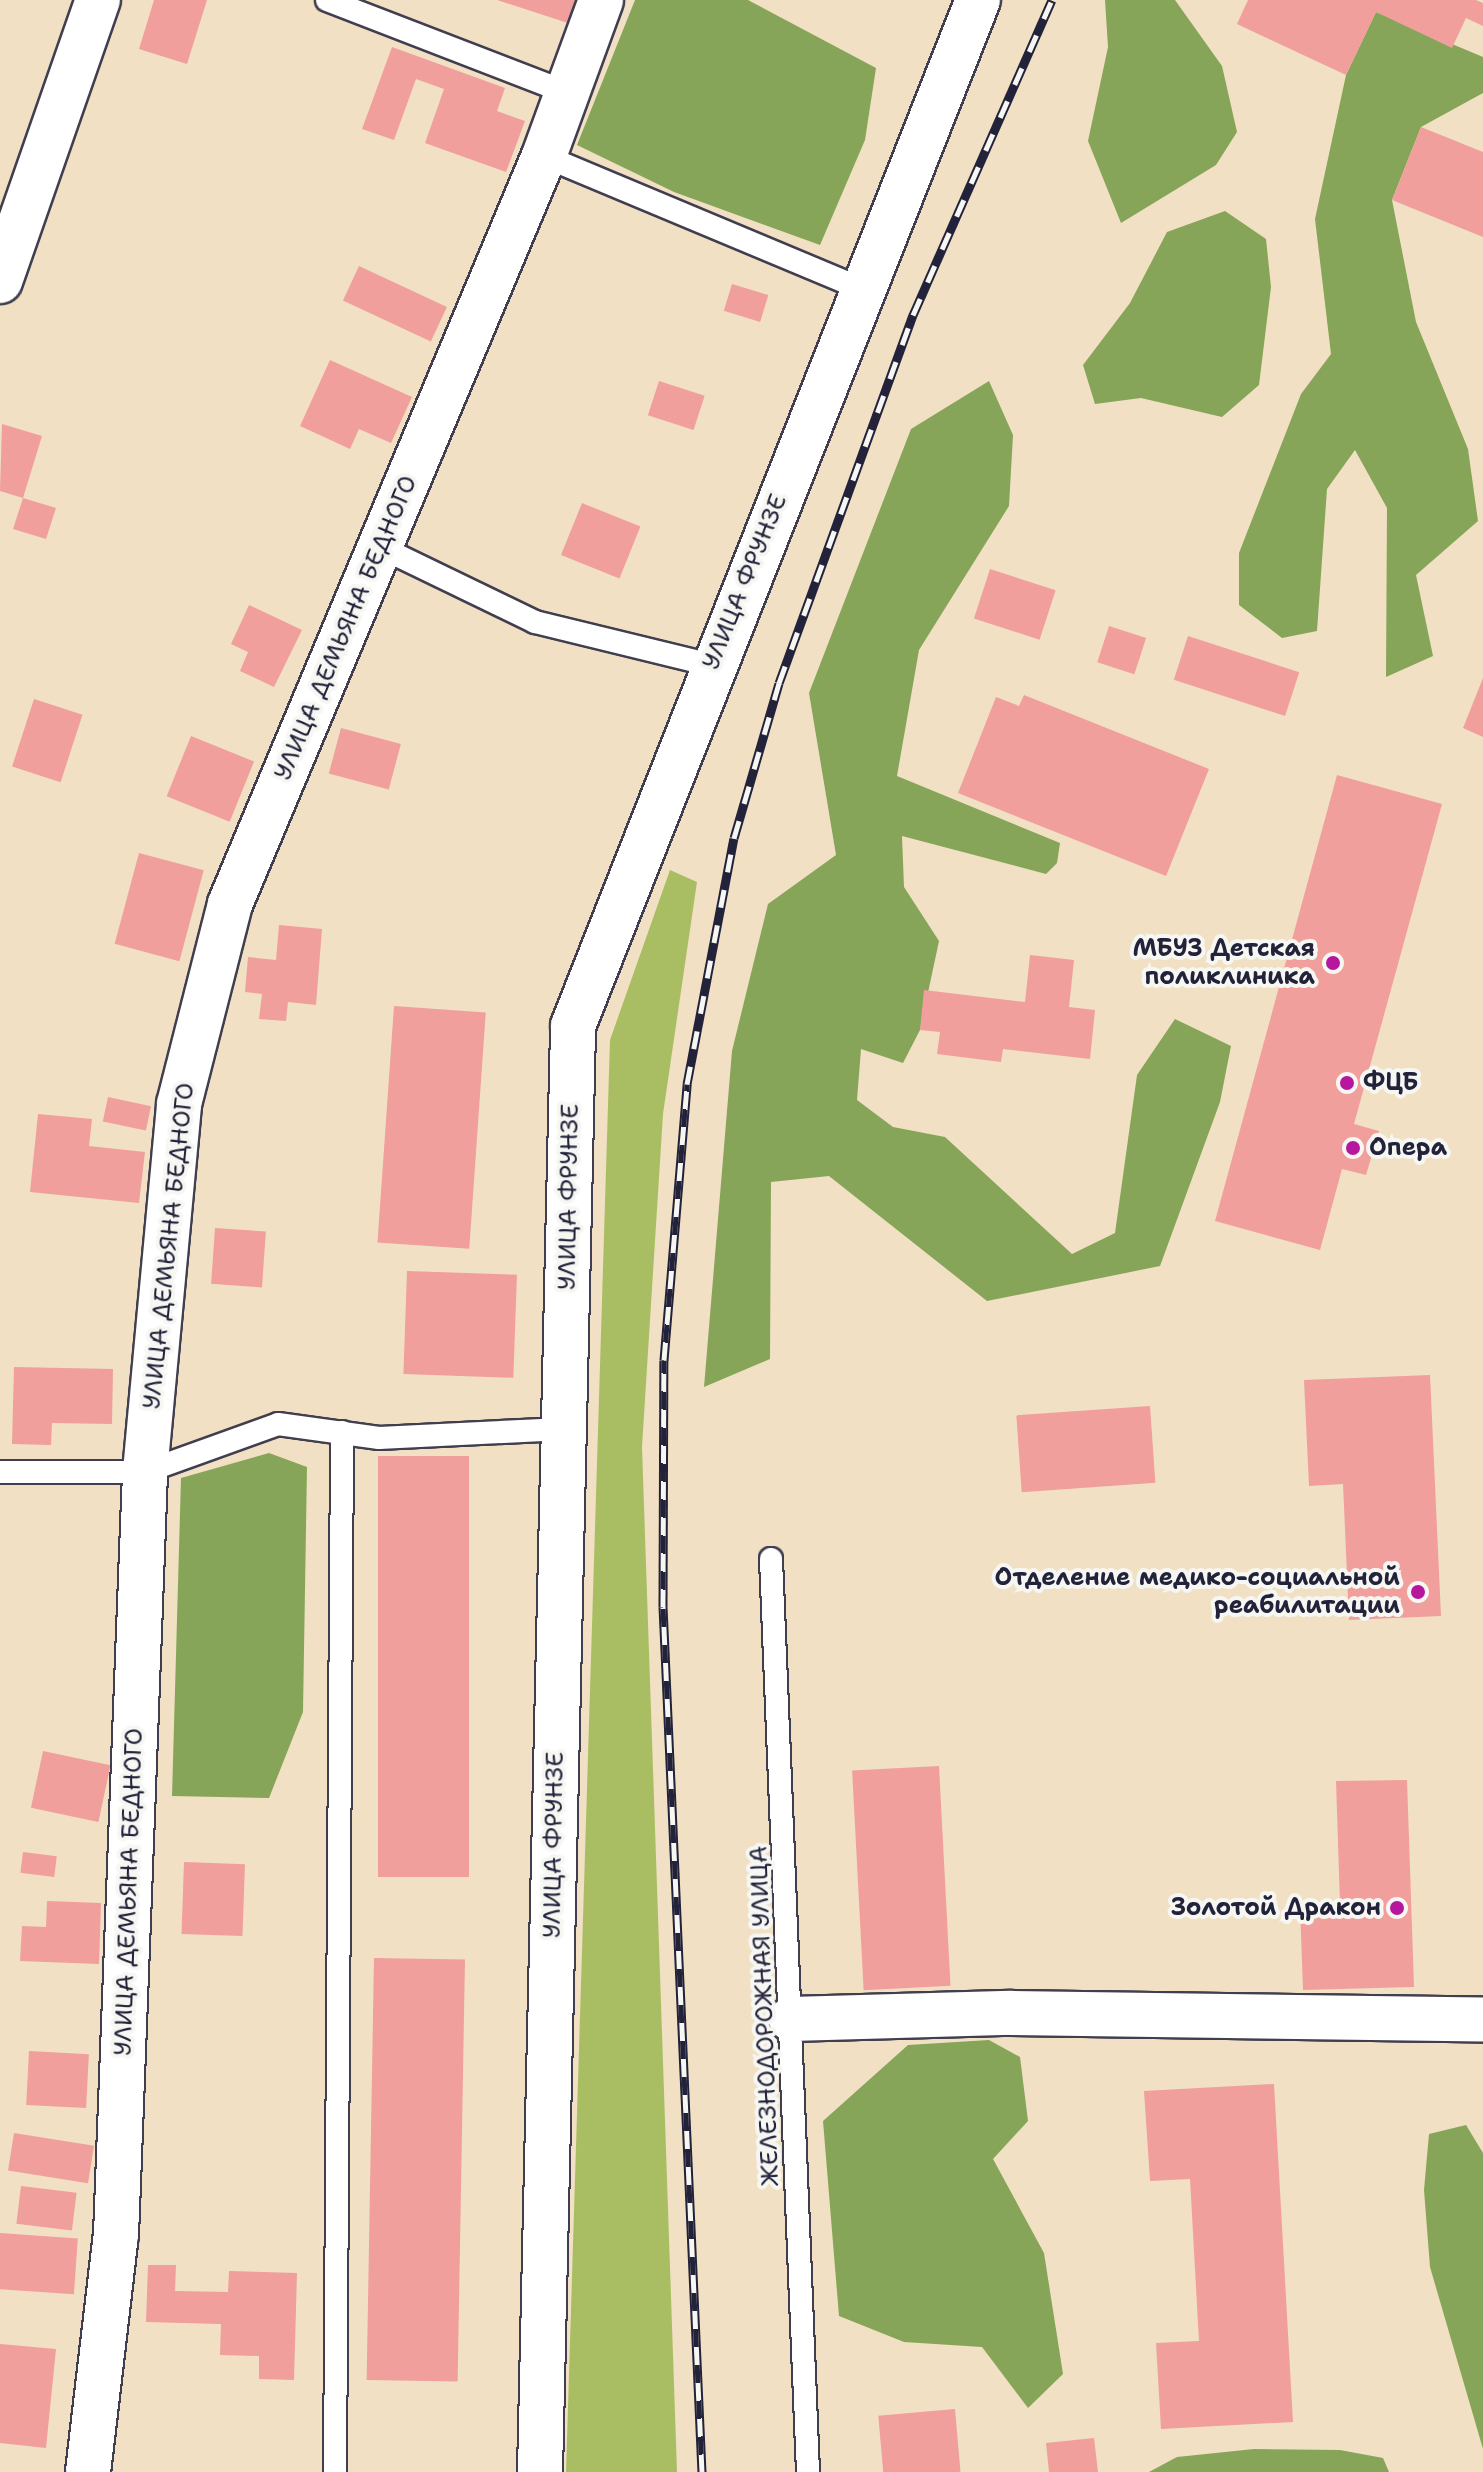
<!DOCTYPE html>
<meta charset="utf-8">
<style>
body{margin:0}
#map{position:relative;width:1483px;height:2472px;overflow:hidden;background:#f1e0c3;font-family:"Shantell Sans",sans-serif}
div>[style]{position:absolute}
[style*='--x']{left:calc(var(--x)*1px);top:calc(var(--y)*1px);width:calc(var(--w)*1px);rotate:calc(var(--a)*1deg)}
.green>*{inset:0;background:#a9be62}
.forest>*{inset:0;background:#86a558}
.building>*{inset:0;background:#f09f9c;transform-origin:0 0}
.roads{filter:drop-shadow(2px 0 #413e4f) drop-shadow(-2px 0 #413e4f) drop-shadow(0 2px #413e4f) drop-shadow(0 -2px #413e4f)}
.service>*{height:22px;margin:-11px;padding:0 11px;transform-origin:11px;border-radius:11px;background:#fff}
.minor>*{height:44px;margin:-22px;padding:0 22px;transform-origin:22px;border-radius:22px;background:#fff}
.rail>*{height:9px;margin-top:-4.5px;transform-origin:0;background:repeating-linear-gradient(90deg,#f6f6f2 0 18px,#22223b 0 36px);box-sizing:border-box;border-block:2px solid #22223b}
.dots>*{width:22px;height:22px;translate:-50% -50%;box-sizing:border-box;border:4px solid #f6f6f2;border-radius:50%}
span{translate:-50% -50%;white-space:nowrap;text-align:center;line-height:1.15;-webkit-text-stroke:8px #f6f6f2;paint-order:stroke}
.street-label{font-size:24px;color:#22223b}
.poi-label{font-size:24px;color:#22223b;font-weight:700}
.right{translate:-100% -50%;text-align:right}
.left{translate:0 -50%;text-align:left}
</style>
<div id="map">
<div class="green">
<i style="clip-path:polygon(670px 870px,697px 882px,663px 1114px,642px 1447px,677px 2472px,566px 2472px,610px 1040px)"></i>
</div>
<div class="forest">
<i style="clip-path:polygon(635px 0,748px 0,876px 68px,865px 140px,820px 245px,674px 192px,577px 145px)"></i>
<i style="clip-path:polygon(1105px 0,1175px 0,1222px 66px,1237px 132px,1216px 165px,1121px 223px,1088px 141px,1108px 47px)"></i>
<i style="clip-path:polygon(1376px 12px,1483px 57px,1483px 93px,1421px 127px,1392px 200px,1416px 322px,1468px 449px,1478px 521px,1416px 575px,1433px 656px,1386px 677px,1387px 508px,1355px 450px,1327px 489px,1317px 631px,1282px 638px,1239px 605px,1239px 553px,1301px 394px,1331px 354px,1315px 219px,1346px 75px)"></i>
<i style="clip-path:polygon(1225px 211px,1266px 239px,1271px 287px,1259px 385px,1222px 417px,1141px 398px,1095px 404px,1083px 365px,1130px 303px,1167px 232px)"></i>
<i style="clip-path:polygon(989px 381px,1013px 435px,1009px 506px,919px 650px,897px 776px,1060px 843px,1057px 863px,1046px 874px,902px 836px,904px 887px,939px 941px,920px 1030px,903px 1063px,861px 1049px,857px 1100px,893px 1127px,945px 1137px,1072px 1254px,1115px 1233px,1137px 1075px,1175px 1019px,1231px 1046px,1220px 1102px,1160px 1266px,987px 1301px,829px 1176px,771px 1182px,770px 1359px,704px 1387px,732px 1051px,768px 904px,836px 855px,809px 693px,911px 429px)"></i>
<i style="clip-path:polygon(269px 1453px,307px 1467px,303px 1712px,269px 1798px,172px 1796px,181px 1478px)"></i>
<i style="clip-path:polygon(989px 2040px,1020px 2057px,1028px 2121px,993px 2159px,1044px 2253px,1063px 2374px,1028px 2408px,982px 2347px,904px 2342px,839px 2316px,823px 2121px,908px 2045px)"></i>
<i style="clip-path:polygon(1466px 2125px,1483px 2153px,1483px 2449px,1430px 2267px,1424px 2190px,1429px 2134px)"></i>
<i style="clip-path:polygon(1254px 2449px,1340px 2450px,1383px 2458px,1389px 2472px,1149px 2472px,1177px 2457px)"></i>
</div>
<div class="building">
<i style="clip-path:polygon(154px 0,207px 0,187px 64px,139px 49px)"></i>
<i style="clip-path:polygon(497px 0,582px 0,574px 25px)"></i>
<i style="clip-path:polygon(1248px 0,1476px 0,1483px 3px,1483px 26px,1466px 18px,1452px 48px,1376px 12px,1346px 75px,1237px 24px)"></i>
<i style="clip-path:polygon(392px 47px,505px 88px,497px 111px,525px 121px,506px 172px,425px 143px,444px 89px,416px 79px,394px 140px,362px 129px)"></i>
<i style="clip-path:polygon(1421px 127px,1483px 152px,1483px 237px,1392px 200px)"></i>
<i style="left:359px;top:266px;width:97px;height:38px;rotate:25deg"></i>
<i style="left:732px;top:284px;width:38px;height:28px;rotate:17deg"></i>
<i style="clip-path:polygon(330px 360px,412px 397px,391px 443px,359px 429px,350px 449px,300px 426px)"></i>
<i style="left:659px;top:381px;width:48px;height:36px;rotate:18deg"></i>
<i style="clip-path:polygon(2px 424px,42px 436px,23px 498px,56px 508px,46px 539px,13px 529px,23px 498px,0 491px)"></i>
<i style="left:582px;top:503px;width:63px;height:56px;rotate:22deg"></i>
<i style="left:990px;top:569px;width:69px;height:52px;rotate:18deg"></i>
<i style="clip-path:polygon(249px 605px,302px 630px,274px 687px,240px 671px,248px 652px,231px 644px)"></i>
<i style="left:1109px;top:626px;width:39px;height:38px;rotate:18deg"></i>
<i style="left:1188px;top:636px;width:117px;height:46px;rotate:18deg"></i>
<i style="clip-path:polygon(1483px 678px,1483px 737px,1463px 728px)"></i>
<i style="clip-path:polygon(1024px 695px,1209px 769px,1166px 876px,958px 793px,996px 697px,1019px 706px)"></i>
<i style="left:34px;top:699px;width:51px;height:71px;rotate:18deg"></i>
<i style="left:341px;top:728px;width:62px;height:47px;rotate:15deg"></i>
<i style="left:191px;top:736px;width:68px;height:65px;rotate:22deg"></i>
<i style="clip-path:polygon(1337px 775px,1442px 804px,1354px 1124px,1379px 1131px,1366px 1175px,1342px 1169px,1320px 1250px,1215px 1221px)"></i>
<i style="left:139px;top:853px;width:67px;height:94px;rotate:15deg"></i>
<i style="clip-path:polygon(279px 925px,322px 929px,316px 1005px,288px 1002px,286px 1021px,259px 1019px,262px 994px,245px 992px,248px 957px,276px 960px)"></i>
<i style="clip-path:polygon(1030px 955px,1074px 960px,1069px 1007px,1095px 1010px,1090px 1059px,1003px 1049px,1001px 1062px,937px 1054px,940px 1032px,920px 1030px,924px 990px,1025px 1002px)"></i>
<i style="left:394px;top:1006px;width:92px;height:237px;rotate:4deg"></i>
<i style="left:108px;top:1097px;width:44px;height:25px;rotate:12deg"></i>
<i style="clip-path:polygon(38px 1114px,92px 1119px,89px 1146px,145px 1152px,139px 1203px,30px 1192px)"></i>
<i style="left:215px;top:1228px;width:51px;height:56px;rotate:4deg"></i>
<i style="left:407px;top:1271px;width:110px;height:103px;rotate:2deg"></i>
<i style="clip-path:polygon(14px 1367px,113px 1369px,112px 1424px,52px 1423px,51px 1445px,12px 1444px)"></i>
<i style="clip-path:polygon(1430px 1375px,1441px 1616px,1349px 1620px,1343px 1484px,1309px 1486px,1304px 1380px)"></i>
<i style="left:1150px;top:1406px;width:77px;height:134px;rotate:86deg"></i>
<i style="left:378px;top:1456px;width:91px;height:421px"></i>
<i style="left:43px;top:1751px;width:69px;height:58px;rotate:12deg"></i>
<i style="left:939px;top:1766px;width:220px;height:87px;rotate:87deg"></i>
<i style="clip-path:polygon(1407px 1780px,1414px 1987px,1303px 1990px,1300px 1906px,1340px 1904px,1336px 1781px)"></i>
<i style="left:23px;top:1852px;width:34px;height:21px;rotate:7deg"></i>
<i style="left:184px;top:1862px;width:61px;height:72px;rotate:2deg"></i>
<i style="clip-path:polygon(47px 1901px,101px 1903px,99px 1964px,20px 1961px,22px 1926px,46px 1927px)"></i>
<i style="left:374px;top:1958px;width:91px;height:422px;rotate:1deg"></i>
<i style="left:29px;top:2051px;width:60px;height:54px;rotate:3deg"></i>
<i style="clip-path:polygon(1274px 2084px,1293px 2422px,1161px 2429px,1156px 2343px,1199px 2341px,1190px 2179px,1150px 2181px,1144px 2091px)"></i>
<i style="left:14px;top:2133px;width:81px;height:38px;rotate:9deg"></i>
<i style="left:21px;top:2186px;width:56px;height:38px;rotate:7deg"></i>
<i style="left:0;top:2233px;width:78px;height:56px;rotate:4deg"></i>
<i style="clip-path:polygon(148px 2265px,176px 2265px,175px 2291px,228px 2292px,229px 2271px,297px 2273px,294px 2380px,259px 2379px,259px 2356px,220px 2355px,221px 2324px,146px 2322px)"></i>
<i style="clip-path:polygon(0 2344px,56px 2349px,46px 2448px,0 2443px)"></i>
<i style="left:955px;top:2409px;width:63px;height:77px;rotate:85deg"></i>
<i style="clip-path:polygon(1094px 2438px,1098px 2472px,1049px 2472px,1046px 2443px)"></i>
</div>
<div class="roads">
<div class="service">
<i style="--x:327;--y:0;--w:256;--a:21.1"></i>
<i style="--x:544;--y:156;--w:345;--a:22.7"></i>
<i style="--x:380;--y:547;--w:172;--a:25.8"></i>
<i style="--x:535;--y:622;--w:182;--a:13.7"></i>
<i style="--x:0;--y:1472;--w:145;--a:0"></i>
<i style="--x:145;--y:1472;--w:141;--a:-19.8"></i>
<i style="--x:278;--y:1424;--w:102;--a:7.9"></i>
<i style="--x:379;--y:1438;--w:184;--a:-2.8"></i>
<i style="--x:771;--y:1559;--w:914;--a:87.68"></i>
<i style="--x:335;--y:2472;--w:1040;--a:-89.61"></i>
</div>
<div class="minor">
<i style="--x:0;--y:281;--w:298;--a:-70.8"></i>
<i style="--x:791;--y:2019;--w:220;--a:-1.6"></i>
<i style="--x:1011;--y:2013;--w:472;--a:0.8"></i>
<i style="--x:88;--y:2472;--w:239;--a:-83.3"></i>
<i style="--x:116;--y:2235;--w:764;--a:-87.82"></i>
<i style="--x:145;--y:1472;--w:370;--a:-84.7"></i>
<i style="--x:179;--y:1104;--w:206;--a:-75.7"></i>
<i style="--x:230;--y:904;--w:811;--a:-67.23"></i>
<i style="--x:544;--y:156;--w:166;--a:-69.9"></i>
<i style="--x:540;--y:2472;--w:1446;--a:-88.69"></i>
<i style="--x:573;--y:1026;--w:1103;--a:-68.46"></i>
</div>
</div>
<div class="rail">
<i style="--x:702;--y:2472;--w:866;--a:-92.58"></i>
<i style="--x:663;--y:1607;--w:247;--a:-89.8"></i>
<i style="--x:664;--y:1360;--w:277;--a:-85.2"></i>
<i style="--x:687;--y:1084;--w:250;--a:-79.2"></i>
<i style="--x:734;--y:838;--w:161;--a:-73.8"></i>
<i style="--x:779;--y:683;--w:392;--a:-70"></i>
<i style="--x:913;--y:315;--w:344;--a:-66.2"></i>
</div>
<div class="dots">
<i style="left:1333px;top:963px;background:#b5179e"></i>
<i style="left:1347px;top:1083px;background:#b5179e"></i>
<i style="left:1353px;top:1148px;background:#b5179e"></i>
<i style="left:1418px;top:1592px;background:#b5179e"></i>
<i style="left:1397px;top:1908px;background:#b5179e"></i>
</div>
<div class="street-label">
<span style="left:745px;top:582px;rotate:-68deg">УЛИЦА ФРУНЗЕ</span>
<span style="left:346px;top:628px;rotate:-67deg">УЛИЦА ДЕМЬЯНА БЕДНОГО</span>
<span style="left:569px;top:1197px;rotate:-89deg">УЛИЦА ФРУНЗЕ</span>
<span style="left:169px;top:1246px;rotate:-84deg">УЛИЦА ДЕМЬЯНА БЕДНОГО</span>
<span style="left:554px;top:1845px;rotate:-89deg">УЛИЦА ФРУНЗЕ</span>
<span style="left:129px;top:1892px;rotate:-88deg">УЛИЦА ДЕМЬЯНА БЕДНОГО</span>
<span style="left:765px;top:2016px;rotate:-92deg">ЖЕЛЕЗНОДОРОЖНАЯ УЛИЦА</span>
</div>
<div class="poi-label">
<span class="right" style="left:1315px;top:963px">МБУЗ Детская<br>поликлиника</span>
<span class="left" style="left:1363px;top:1083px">ФЦБ</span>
<span class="left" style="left:1369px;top:1148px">Опера</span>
<span class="right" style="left:1400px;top:1592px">Отделение медико-социальной<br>реабилитации</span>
<span class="right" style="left:1381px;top:1908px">Золотой Дракон</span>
</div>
</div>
